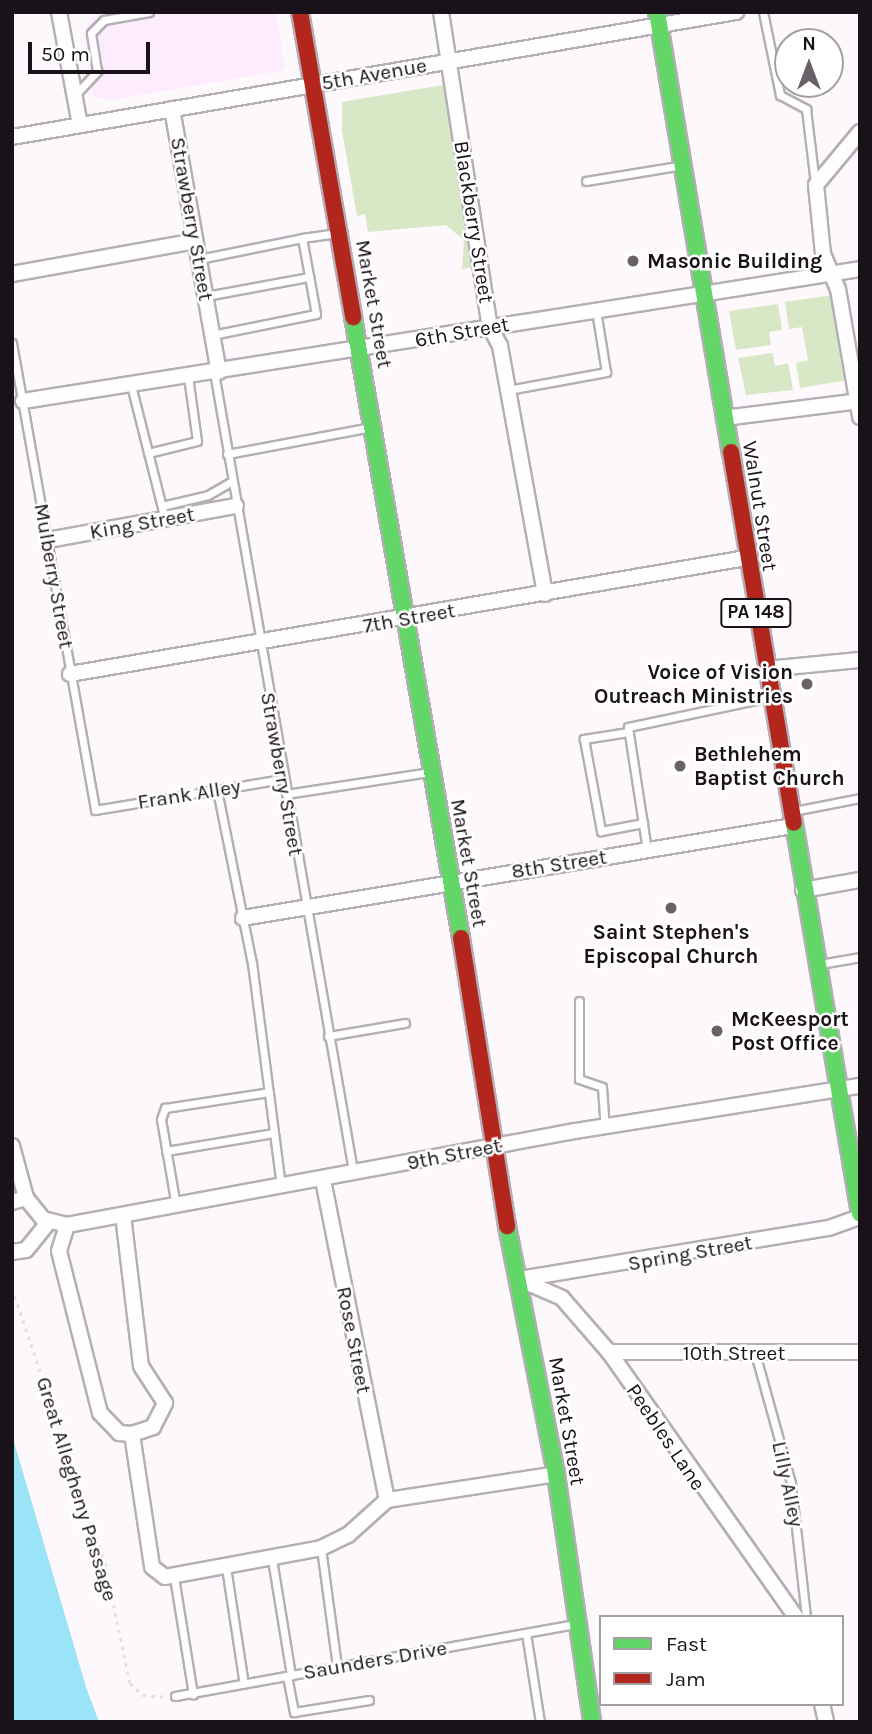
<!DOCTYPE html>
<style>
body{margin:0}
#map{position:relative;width:872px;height:1734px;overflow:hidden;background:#fcf8fc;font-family:Karla,sans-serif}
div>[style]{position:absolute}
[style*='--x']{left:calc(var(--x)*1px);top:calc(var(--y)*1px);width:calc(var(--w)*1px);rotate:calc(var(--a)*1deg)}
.built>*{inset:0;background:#fdecfd}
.green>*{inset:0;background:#d8e7c6}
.water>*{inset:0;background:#9be3f6}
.path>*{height:2.5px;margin-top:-1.25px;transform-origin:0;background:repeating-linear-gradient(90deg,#e2e1e2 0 3.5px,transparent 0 8.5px)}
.roads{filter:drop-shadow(2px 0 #b4afb4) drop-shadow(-2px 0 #b4afb4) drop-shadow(0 2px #b4afb4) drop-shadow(0 -2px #b4afb4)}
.lane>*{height:7px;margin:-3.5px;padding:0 3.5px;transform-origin:3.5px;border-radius:3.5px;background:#fffeff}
.street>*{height:14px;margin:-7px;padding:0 7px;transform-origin:7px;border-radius:7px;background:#fffeff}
.fast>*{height:16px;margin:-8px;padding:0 8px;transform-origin:8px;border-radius:8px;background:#63d668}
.jam>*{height:16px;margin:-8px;padding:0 8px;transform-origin:8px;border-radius:8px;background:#b3261e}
.dots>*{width:19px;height:19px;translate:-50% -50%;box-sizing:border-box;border:4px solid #fff;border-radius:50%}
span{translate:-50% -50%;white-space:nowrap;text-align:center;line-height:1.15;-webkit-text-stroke:5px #fff;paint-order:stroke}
.shield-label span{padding:2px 5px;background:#fff;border:2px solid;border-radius:5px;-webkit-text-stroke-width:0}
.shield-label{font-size:19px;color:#191219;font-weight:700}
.street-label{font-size:21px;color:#191219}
.poi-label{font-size:21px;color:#191219;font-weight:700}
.left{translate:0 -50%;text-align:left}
.right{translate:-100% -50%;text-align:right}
.frame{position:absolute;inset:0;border:14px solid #191219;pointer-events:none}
.legend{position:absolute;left:599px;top:1615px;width:245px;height:91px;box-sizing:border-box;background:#fff;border:2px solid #a3a0a3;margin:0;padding:9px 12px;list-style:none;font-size:21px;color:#191219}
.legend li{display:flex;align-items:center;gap:14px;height:35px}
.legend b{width:35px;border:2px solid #a3a0a3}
.north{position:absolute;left:774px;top:28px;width:70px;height:70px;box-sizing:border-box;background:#fff;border:2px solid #a3a0a3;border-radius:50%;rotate:0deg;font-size:19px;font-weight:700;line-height:28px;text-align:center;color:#191219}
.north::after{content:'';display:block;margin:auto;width:24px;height:32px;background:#686268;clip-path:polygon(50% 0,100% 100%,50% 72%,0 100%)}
.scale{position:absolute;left:28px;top:42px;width:122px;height:32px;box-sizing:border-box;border:4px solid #191219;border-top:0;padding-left:9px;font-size:21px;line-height:24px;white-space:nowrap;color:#191219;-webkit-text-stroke:5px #fff;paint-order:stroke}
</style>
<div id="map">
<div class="built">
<i style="clip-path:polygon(95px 12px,276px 12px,285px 70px,111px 100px,93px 96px,84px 34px)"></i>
</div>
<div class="green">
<i style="clip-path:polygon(449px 84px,477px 267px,462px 269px,464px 240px,446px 225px,368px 232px,365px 214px,357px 216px,342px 131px,342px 102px)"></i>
<i style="clip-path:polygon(833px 295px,848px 380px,800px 388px,796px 363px,808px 360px,802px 327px,789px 329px,785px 302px)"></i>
<i style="clip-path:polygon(778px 304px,782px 330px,769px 332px,771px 345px,736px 350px,729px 311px)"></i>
<i style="clip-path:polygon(773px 353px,775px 366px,788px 363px,793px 390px,746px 395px,738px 358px)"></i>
</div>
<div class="water">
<i style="clip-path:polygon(12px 1435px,86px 1687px,99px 1722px,12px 1722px)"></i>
</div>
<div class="path">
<i style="--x:12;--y:1288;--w:290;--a:71.3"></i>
<i style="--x:105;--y:1563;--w:123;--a:78.2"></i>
<i style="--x:130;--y:1683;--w:18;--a:43"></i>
<i style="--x:143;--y:1695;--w:21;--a:5"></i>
</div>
<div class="roads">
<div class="lane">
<i style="--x:763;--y:12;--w:85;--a:78.4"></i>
<i style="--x:780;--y:95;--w:30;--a:28"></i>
<i style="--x:806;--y:109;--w:75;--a:83.1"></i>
<i style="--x:75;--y:95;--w:33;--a:-47"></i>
<i style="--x:97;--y:71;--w:38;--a:-99"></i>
<i style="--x:91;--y:33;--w:18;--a:-45"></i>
<i style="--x:104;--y:20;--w:46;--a:-10.1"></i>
<i style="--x:586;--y:181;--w:93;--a:-9.3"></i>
<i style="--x:199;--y:259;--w:105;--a:-11.5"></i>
<i style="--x:206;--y:296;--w:105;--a:-10.5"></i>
<i style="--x:212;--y:335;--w:106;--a:-11.4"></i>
<i style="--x:316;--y:314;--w:77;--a:-100.4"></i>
<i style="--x:302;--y:238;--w:34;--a:-8"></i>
<i style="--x:12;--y:343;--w:474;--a:79.9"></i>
<i style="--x:95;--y:810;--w:191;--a:-9.4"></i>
<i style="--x:214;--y:372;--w:811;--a:80.13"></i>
<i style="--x:131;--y:385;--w:138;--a:75.8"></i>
<i style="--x:508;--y:390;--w:100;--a:-10.4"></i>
<i style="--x:606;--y:372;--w:63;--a:-99.2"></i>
<i style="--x:148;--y:453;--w:50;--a:-13.8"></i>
<i style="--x:197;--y:441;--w:66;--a:-97.9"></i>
<i style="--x:227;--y:454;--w:147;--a:-10.6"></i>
<i style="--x:162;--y:506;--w:47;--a:-13.4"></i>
<i style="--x:208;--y:495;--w:28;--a:-30"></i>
<i style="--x:628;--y:732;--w:45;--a:171"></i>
<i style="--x:584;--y:739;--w:94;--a:79.5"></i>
<i style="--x:601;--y:831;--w:43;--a:-10.8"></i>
<i style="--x:217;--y:790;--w:177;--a:78.6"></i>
<i style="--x:252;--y:963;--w:226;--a:82.6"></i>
<i style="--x:286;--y:794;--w:146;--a:-8.7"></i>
<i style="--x:794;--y:811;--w:67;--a:-11.1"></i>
<i style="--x:647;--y:850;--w:124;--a:-98.8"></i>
<i style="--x:628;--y:727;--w:145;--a:-11.9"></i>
<i style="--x:820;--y:964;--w:41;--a:-9.9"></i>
<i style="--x:579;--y:1001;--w:78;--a:90"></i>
<i style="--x:579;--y:1079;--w:24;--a:19"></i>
<i style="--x:602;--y:1087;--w:39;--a:86"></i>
<i style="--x:328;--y:1036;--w:78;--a:-9.6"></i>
<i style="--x:166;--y:1151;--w:109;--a:-9.5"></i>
<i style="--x:176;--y:1206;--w:88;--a:-99.8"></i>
<i style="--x:161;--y:1119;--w:12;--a:-70"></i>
<i style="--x:165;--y:1108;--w:105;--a:-8.7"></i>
<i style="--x:755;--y:1353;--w:135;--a:74.5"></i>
<i style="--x:791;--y:1483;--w:135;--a:83.6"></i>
<i style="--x:321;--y:1548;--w:120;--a:82.3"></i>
<i style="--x:272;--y:1559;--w:118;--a:80.7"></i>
<i style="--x:226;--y:1567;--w:118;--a:81.3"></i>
<i style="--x:174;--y:1577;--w:119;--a:80.8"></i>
<i style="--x:526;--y:1633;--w:90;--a:81.1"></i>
<i style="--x:287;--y:1676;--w:37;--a:79"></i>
<i style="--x:294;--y:1712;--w:76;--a:-9.1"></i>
<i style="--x:175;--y:1696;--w:405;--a:-10.2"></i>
</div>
<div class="street">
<i style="--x:59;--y:12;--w:115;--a:79.5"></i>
<i style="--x:441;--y:12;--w:319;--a:81.2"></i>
<i style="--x:490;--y:327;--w:21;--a:62"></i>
<i style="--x:500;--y:346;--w:252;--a:79.7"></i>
<i style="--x:172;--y:109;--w:267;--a:79.9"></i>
<i style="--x:860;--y:132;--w:69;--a:129.7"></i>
<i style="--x:816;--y:185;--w:69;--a:84.2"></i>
<i style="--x:823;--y:254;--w:38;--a:67"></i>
<i style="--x:838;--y:289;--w:130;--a:80.2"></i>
<i style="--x:12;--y:137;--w:735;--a:-9.8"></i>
<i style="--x:12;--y:274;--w:186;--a:-10.2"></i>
<i style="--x:23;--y:401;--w:847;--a:-8.96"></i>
<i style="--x:724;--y:418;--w:137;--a:-7.1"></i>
<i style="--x:48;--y:540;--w:191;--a:-10.3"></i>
<i style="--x:766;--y:669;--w:94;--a:-5.5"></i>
<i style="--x:70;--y:674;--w:686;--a:-9.74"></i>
<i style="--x:803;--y:890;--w:58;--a:-10"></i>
<i style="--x:243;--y:918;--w:557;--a:-9.51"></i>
<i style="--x:12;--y:1146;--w:54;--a:74.9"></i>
<i style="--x:26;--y:1198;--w:27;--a:51"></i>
<i style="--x:43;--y:1219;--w:25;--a:14"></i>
<i style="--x:67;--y:1225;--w:517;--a:-10.48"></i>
<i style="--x:575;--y:1131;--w:289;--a:-9"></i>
<i style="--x:323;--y:1180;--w:326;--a:78.7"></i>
<i style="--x:12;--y:1202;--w:15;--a:-16"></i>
<i style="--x:67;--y:1225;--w:27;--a:107"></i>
<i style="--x:59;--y:1251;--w:167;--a:75.8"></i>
<i style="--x:100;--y:1413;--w:28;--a:46"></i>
<i style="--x:119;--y:1433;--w:13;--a:4"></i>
<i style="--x:132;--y:1434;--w:22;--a:-18"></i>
<i style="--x:153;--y:1427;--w:27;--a:-63"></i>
<i style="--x:165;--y:1403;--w:44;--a:-123"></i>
<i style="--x:141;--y:1366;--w:151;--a:-96.8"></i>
<i style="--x:12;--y:1252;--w:14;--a:-8"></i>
<i style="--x:26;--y:1250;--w:36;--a:-51"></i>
<i style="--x:519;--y:1279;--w:47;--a:23.8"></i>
<i style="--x:562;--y:1298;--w:72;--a:49"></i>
<i style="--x:609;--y:1352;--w:324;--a:54.8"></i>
<i style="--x:520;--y:1279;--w:313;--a:-9.4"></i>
<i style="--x:829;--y:1228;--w:33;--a:-20"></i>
<i style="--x:609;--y:1352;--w:251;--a:0"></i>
<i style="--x:132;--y:1434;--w:134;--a:81.4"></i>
<i style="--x:152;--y:1567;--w:16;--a:38"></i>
<i style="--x:165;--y:1577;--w:159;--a:-10.5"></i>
<i style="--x:321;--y:1548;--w:30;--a:-26"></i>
<i style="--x:348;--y:1535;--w:52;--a:-41.9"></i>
<i style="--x:387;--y:1500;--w:171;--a:-8.7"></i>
<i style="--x:822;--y:1704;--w:18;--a:77"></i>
</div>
<div class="fast">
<i style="--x:657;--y:12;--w:446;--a:80.5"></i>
<i style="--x:353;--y:317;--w:630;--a:80.13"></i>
<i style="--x:794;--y:823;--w:396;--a:80.4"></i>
<i style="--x:507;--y:1226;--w:253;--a:78.8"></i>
<i style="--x:556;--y:1474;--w:251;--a:81.7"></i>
</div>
<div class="jam">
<i style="--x:300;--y:12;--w:310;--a:80.1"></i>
<i style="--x:731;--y:452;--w:376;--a:80.4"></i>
<i style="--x:461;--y:938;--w:292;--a:80.9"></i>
</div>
</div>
<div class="dots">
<i style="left:633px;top:261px;background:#686268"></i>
<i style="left:807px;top:684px;background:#686268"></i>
<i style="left:680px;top:766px;background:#686268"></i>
<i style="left:671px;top:908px;background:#686268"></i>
<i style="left:717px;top:1031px;background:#686268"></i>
</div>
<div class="shield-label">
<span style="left:756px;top:613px">PA 148</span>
</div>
<div class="street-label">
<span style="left:374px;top:74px;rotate:-10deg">5th Avenue</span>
<span style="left:192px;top:219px;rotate:80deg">Strawberry Street</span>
<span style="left:474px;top:222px;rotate:81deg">Blackberry Street</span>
<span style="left:374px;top:304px;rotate:80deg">Market Street</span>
<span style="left:462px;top:332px;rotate:-10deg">6th Street</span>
<span style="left:760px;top:506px;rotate:81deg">Walnut Street</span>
<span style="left:142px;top:523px;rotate:-10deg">King Street</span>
<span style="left:54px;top:576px;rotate:80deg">Mulberry Street</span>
<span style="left:409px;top:618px;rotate:-10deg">7th Street</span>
<span style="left:282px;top:774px;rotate:80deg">Strawberry Street</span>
<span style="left:189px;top:794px;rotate:-9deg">Frank Alley</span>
<span style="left:469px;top:863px;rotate:80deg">Market Street</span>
<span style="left:559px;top:864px;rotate:-9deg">8th Street</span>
<span style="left:454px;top:1154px;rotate:-11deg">9th Street</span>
<span style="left:690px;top:1253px;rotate:-10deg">Spring Street</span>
<span style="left:354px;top:1340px;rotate:79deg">Rose Street</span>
<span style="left:734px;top:1353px">10th Street</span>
<span style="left:567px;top:1421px;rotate:80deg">Market Street</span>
<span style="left:666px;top:1437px;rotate:56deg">Peebles Lane</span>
<span style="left:788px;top:1484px;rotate:78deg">Lilly Alley</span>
<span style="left:77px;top:1489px;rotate:73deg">Great Allegheny Passage</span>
<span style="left:375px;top:1660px;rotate:-10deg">Saunders Drive</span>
</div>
<div class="poi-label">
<span class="left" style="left:647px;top:261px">Masonic Building</span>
<span class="right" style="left:793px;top:684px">Voice of Vision<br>Outreach Ministries</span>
<span class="left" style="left:694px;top:766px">Bethlehem<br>Baptist Church</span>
<span style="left:671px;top:944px">Saint Stephen's<br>Episcopal Church</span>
<span class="left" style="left:731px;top:1031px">McKeesport<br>Post Office</span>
</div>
<div class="frame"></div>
<ul class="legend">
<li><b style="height:9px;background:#63d668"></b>Fast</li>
<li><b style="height:9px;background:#b3261e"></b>Jam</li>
</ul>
<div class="north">N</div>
<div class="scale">50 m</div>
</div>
